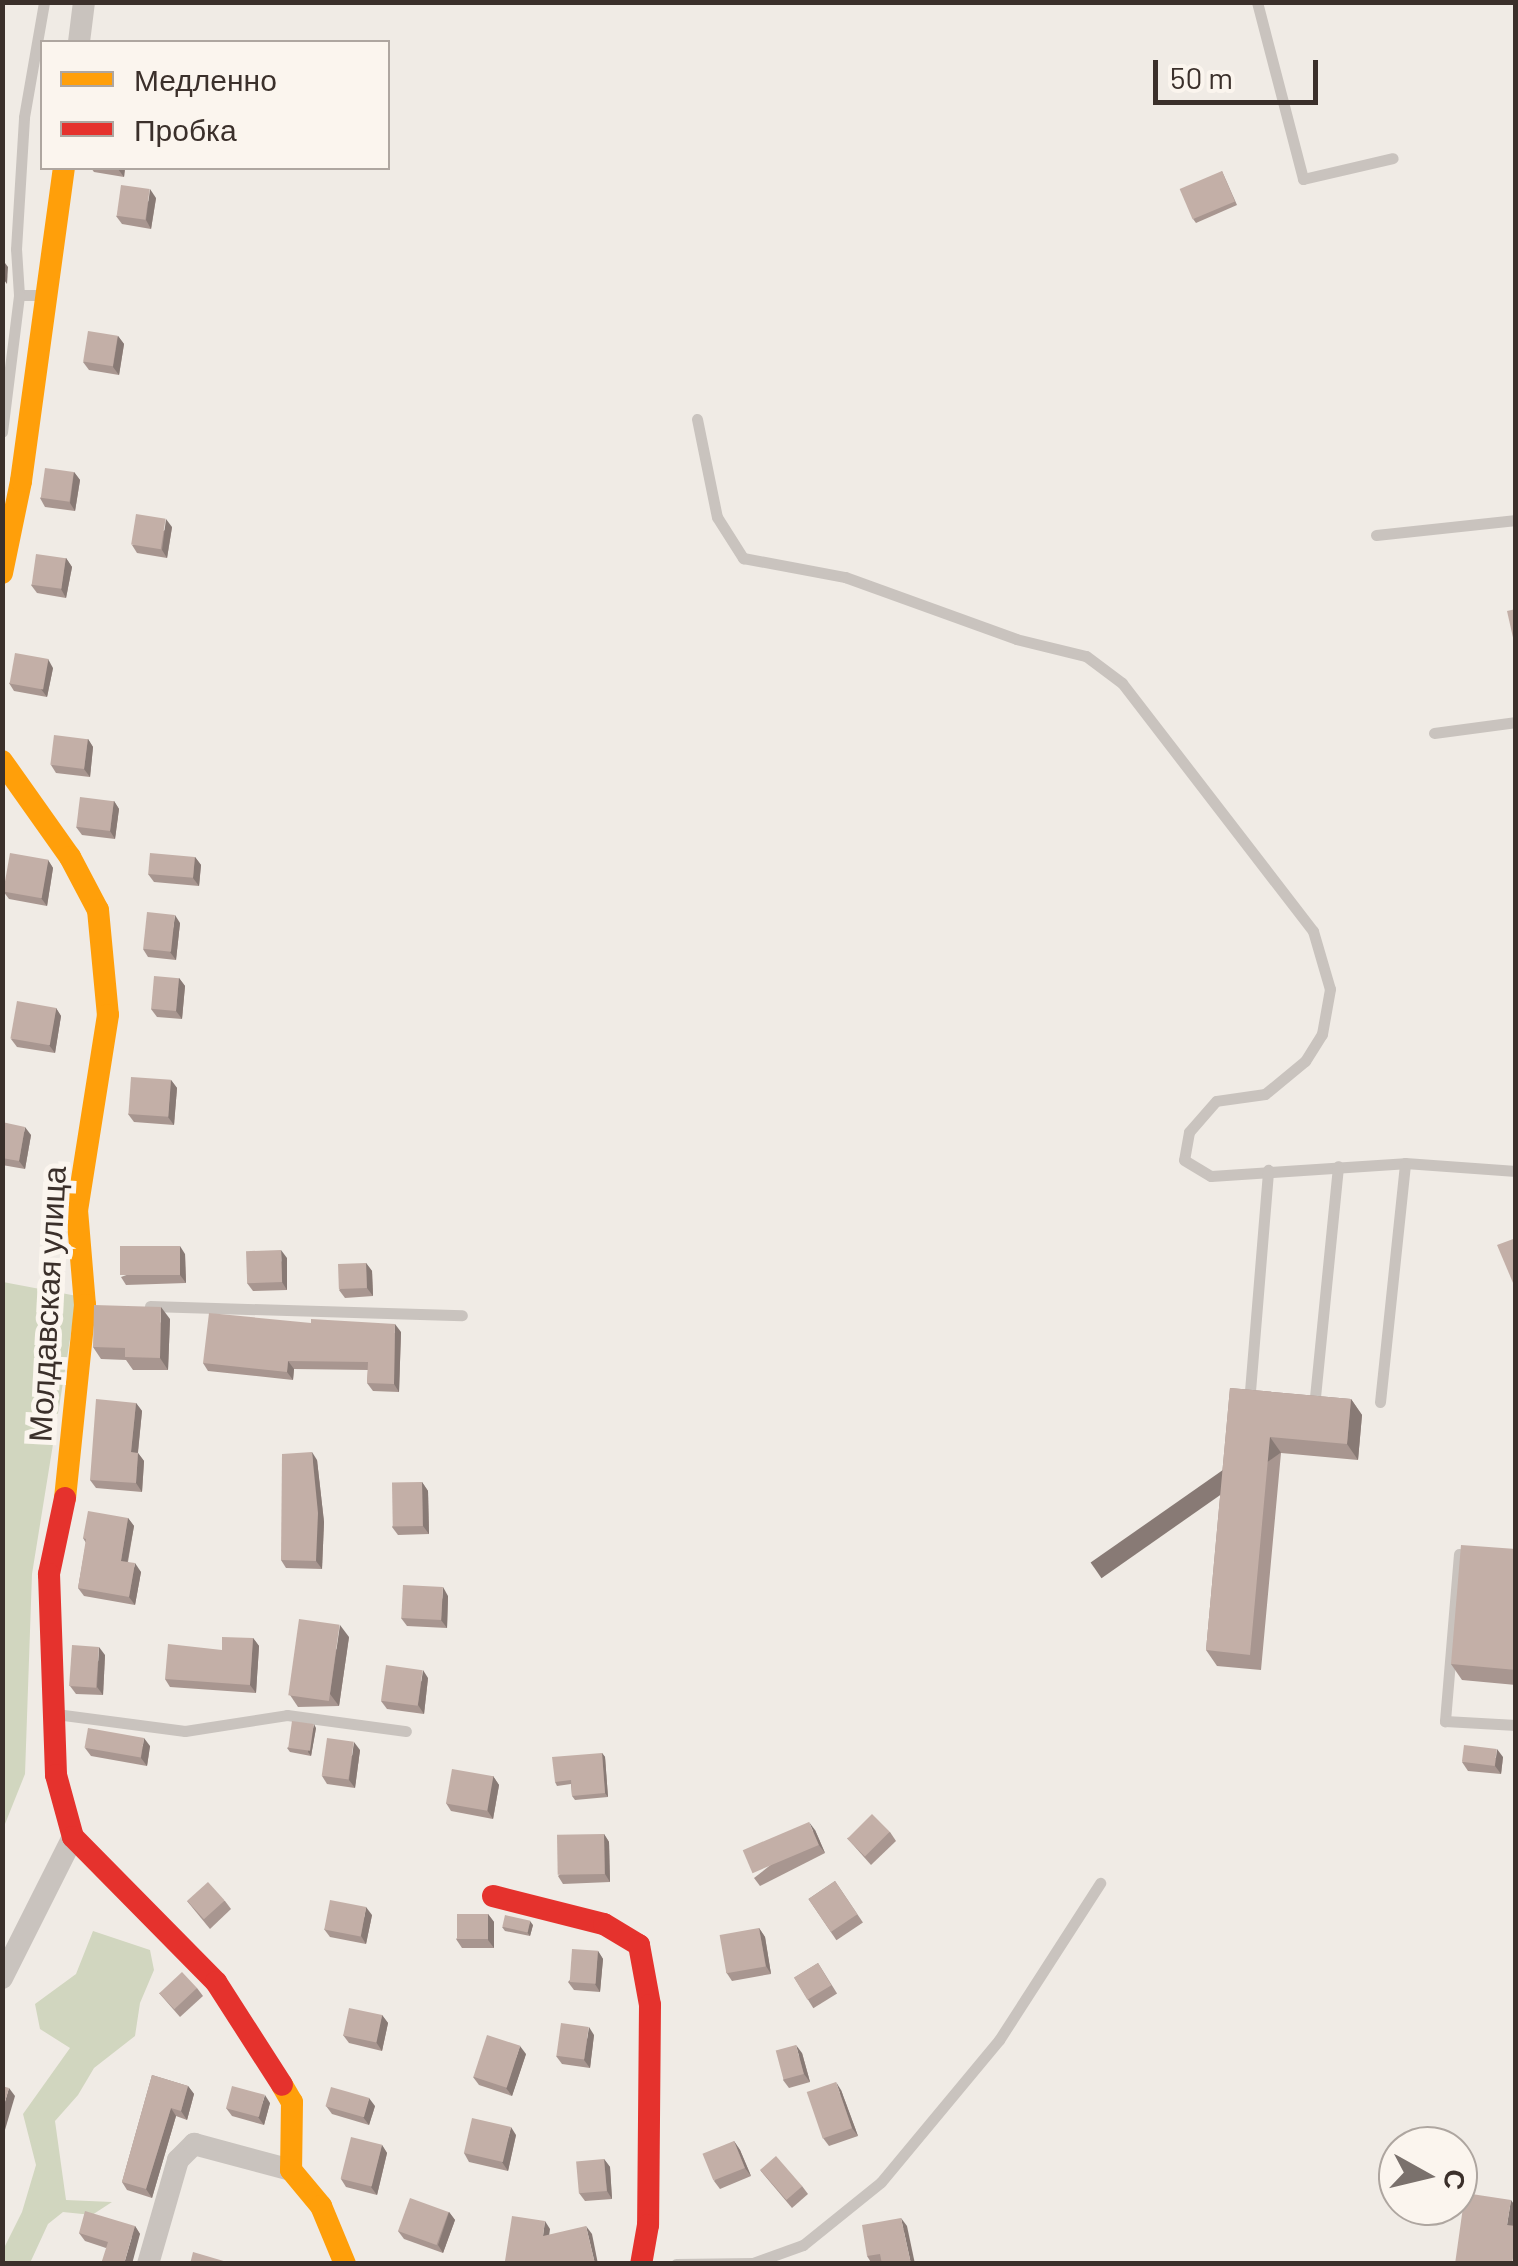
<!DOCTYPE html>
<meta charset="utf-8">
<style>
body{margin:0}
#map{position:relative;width:1518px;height:2266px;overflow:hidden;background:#f0ebe5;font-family:Barlow,sans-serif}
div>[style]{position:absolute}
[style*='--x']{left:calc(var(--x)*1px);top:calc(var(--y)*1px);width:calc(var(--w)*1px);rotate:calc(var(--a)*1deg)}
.green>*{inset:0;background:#d1d6bf}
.lane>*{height:11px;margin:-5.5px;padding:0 5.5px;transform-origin:5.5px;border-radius:5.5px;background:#c9c3be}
.street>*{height:22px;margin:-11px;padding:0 11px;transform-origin:11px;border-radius:11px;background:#c9c3be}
.slow>*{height:22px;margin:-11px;padding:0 11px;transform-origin:11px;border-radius:11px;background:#ff9f0a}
.jam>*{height:22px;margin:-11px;padding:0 11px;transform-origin:11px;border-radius:11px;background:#e5322d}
.wall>*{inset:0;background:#a89690;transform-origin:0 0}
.shaded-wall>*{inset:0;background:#887a75;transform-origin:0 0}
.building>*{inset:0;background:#c3afa7;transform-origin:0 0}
span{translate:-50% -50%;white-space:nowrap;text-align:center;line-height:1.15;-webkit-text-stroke:10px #fbf5ee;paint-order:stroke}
.street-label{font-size:32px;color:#3b302b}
.frame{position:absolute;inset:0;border:5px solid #3b302b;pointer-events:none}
.legend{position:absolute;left:40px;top:40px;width:350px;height:130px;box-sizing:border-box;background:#fbf5ee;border:2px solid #aea6a0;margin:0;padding:12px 18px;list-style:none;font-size:30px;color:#3b302b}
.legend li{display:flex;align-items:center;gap:20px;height:50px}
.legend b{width:50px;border:2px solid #aea6a0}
.north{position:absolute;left:1378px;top:2126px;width:100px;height:100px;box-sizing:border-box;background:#fbf5ee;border:2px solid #aea6a0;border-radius:50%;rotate:98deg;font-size:28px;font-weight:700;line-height:40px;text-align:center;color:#3b302b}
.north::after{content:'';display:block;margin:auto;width:35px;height:45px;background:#7a716c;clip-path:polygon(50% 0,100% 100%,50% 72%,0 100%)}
.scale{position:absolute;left:1153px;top:60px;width:165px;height:45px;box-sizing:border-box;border:5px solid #3b302b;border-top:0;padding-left:12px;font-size:30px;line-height:35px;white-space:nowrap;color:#3b302b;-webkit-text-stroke:8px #fbf5ee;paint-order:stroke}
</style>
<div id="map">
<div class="green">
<i style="clip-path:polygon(3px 1282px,77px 1296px,32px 1574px,25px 1774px,3px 1829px)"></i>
<i style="clip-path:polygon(93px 1931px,150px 1950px,154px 1970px,140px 2003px,135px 2036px,94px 2068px,78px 2095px,55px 2121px,66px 2200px,112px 2202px,92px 2215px,63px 2212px,48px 2224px,30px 2263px,3px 2263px,2px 2252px,22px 2212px,36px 2165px,23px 2114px,70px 2048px,40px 2029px,35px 2004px,76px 1974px)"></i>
</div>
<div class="lane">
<i style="--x:1257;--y:2;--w:183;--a:75.4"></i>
<i style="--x:1303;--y:179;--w:92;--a:-13.1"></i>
<i style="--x:44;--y:295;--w:25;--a:180"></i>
<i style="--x:19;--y:295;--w:46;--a:-93.7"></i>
<i style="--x:16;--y:249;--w:132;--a:-86.5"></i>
<i style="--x:24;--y:117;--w:117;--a:-80.1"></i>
<i style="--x:697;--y:419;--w:100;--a:78.5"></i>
<i style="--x:717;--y:517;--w:49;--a:57.6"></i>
<i style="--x:743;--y:558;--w:104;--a:10.6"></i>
<i style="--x:845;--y:577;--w:182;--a:19.9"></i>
<i style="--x:1016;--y:639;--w:72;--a:13.7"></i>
<i style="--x:1086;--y:656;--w:45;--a:36.9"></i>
<i style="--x:1122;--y:683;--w:313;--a:52.4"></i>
<i style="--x:1313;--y:931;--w:60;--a:73.7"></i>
<i style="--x:1330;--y:989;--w:46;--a:100.1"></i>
<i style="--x:1322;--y:1034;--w:32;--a:122"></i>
<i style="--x:1305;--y:1061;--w:52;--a:140.5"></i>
<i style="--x:1265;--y:1094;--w:49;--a:171.9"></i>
<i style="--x:1216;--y:1101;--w:41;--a:131.1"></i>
<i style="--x:1189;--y:1132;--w:28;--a:100"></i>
<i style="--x:1184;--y:1160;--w:31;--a:31"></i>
<i style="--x:1211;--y:1176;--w:194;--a:-3.8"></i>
<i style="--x:1405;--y:1163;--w:111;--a:4.1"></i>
<i style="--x:2;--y:432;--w:138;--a:-82.9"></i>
<i style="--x:1376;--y:535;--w:141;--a:-6.1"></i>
<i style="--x:1434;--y:733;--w:83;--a:-7.6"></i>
<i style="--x:150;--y:1306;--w:312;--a:1.7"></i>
<i style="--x:1250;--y:1391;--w:222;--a:-85.3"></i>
<i style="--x:1315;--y:1397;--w:232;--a:-84.3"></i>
<i style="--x:1380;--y:1402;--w:240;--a:-84"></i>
<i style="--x:1459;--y:1554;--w:168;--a:94.8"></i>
<i style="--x:1445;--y:1721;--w:71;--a:3.2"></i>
<i style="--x:56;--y:1714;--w:130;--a:7.5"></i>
<i style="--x:185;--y:1731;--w:103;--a:-8.9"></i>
<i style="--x:287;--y:1715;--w:120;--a:7.7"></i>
<i style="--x:676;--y:2264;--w:77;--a:-0.7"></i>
<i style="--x:753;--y:2263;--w:53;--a:-19.8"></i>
<i style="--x:803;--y:2245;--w:100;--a:-38.9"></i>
<i style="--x:881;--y:2182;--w:185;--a:-50.3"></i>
<i style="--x:999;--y:2040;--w:187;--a:-57.2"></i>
</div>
<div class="street">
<i style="--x:79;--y:42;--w:40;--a:-82.9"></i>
<i style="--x:2;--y:1978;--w:158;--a:-63.3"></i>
<i style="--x:148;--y:2264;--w:108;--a:-73.9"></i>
<i style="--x:178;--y:2160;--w:23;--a:-45"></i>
<i style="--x:194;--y:2144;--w:100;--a:15"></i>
</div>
<div class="slow">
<i style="--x:2;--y:573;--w:94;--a:-78.3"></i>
<i style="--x:21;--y:481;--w:316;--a:-82.2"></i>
<i style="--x:2;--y:761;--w:118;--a:54.7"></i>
<i style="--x:70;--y:857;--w:60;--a:62.2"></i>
<i style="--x:98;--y:910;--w:105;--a:84.6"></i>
<i style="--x:108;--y:1015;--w:197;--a:99"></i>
<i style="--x:77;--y:1210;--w:95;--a:85.2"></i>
<i style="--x:85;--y:1305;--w:194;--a:95.9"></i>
<i style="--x:282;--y:2085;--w:20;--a:60"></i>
<i style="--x:292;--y:2102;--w:68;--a:90.8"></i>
<i style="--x:291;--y:2170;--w:47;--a:50.2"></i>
<i style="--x:321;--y:2206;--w:63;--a:67.5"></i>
</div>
<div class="jam">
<i style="--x:65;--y:1498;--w:78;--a:101.9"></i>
<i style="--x:49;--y:1574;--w:201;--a:88"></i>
<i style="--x:56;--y:1775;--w:64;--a:74.7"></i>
<i style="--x:73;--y:1837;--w:204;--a:45.4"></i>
<i style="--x:216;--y:1982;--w:122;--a:57.3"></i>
<i style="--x:493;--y:1896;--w:114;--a:14.2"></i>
<i style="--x:604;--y:1924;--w:41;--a:31"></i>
<i style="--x:639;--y:1945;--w:61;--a:79.6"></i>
<i style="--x:650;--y:2005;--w:220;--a:90.5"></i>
<i style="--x:648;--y:2225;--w:40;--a:100"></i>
</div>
<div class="wall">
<i style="clip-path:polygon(91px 168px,125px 168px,124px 177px,94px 172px)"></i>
<i style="clip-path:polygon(1222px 171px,1237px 205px,1196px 223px,1193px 219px)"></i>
<i style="clip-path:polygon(156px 198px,151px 229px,122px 224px,116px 216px)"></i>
<i style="clip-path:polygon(118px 336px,124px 344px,119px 375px,89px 370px,83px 362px)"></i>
<i style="clip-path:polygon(74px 472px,80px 480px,75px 511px,45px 507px,40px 498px)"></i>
<i style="clip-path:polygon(172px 527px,167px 558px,137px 553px,132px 545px)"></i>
<i style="clip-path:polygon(66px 558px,72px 567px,66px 598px,37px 593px,31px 585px)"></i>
<i style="clip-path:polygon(53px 668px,47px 697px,14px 691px,9px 683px)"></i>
<i style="clip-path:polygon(88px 739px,93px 747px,90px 777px,56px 773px,51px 765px)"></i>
<i style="clip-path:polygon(114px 801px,119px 809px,115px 839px,82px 835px,76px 827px)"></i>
<i style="clip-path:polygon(195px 857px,201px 865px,199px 886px,154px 882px,148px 874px)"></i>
<i style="clip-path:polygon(48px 860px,53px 868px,47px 906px,9px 899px,3px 891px)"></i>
<i style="clip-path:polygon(180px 923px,176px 960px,148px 957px,143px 949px)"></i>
<i style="clip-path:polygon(179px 978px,185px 986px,182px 1019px,157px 1017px,151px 1009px)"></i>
<i style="clip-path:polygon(56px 1008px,61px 1016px,55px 1053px,17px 1047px,11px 1039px)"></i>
<i style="clip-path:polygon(171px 1080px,177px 1088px,174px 1125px,134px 1122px,128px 1114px)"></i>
<i style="clip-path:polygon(2px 1122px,31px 1135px,25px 1169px,2px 1165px)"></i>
<i style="clip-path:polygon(185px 1254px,186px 1283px,126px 1285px,121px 1277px)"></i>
<i style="clip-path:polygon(287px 1258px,287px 1290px,253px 1291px,247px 1283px)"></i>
<i style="clip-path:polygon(366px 1263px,372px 1271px,373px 1296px,345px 1298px,339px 1290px)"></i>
<i style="clip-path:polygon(170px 1319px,168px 1370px,133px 1370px,126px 1360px,101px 1359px,93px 1347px)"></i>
<i style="clip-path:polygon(401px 1332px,399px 1392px,373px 1391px,367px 1383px,368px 1370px,294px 1369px,293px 1380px,208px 1371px,203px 1363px)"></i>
<i style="clip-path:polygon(1230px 1388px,1351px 1399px,1362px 1415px,1358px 1460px,1281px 1453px,1261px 1670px,1217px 1666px,1206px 1650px)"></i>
<i style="clip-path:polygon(136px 1403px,142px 1411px,138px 1453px,144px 1461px,142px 1492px,96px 1488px,90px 1480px)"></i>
<i style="clip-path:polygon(317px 1460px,324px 1522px,322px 1569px,286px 1568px,281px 1560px)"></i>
<i style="clip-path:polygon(422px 1482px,428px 1491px,429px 1534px,398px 1535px,392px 1527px)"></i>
<i style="clip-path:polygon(128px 1518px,134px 1526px,128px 1562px,141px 1572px,135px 1605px,84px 1596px,78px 1588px,86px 1543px,83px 1538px)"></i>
<i style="clip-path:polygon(1516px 1549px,1516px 1685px,1462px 1680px,1451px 1664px)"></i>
<i style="clip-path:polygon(448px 1596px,447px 1628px,407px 1626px,401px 1618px)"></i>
<i style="clip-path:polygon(349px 1637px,339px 1706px,298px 1707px,290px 1695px)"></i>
<i style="clip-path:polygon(253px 1638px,259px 1646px,256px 1693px,170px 1687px,165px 1679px,222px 1650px)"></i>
<i style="clip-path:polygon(105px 1655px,103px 1695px,76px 1694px,70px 1686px)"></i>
<i style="clip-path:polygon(428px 1678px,424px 1714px,387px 1709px,381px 1701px)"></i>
<i style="clip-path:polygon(316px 1728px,311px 1756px,290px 1752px,287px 1748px)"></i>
<i style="clip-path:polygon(150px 1746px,147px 1766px,91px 1756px,85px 1748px)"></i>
<i style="clip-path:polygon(360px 1750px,355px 1788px,327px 1784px,322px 1776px)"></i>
<i style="clip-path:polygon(602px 1753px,605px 1757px,608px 1797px,575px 1800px,572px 1796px,571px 1784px,557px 1786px,555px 1782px)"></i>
<i style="clip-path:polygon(1503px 1757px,1501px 1774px,1468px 1771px,1462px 1762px)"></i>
<i style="clip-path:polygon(493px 1776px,499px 1785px,493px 1819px,451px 1811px,446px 1803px)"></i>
<i style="clip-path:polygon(815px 1830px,825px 1853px,760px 1886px,754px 1878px)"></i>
<i style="clip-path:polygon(890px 1832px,896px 1841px,871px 1865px,847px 1838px)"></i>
<i style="clip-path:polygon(604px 1834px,609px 1842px,610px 1882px,563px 1884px,558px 1876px)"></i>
<i style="left:835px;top:1881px;width:50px;height:32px;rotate:56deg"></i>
<i style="clip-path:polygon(187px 1901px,225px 1901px,231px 1909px,210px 1929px)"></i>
<i style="clip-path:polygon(488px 1914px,494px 1922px,494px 1948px,462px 1948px,456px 1939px)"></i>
<i style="clip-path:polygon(372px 1915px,366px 1944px,330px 1937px,324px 1929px)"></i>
<i style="clip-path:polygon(533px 1925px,530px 1936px,505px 1931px,502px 1927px)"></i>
<i style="clip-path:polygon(759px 1928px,765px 1937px,771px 1974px,732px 1981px,726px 1972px)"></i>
<i style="clip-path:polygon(598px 1951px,603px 1959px,600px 1992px,574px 1990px,568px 1982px)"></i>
<i style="left:818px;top:1963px;width:36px;height:28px;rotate:58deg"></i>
<i style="clip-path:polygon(197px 1988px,203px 1996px,180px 2017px,159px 1993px)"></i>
<i style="clip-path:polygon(382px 2015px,388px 2023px,382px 2051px,349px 2043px,343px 2035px)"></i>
<i style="clip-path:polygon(594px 2035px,590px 2068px,562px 2064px,556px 2056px)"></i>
<i style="clip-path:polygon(802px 2053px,810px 2082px,789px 2088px,783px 2080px)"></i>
<i style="clip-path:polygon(526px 2054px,512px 2096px,479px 2085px,473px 2077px)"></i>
<i style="clip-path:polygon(152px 2075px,188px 2086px,194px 2094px,187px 2120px,176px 2116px,152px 2198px,127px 2190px,122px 2182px)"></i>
<i style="clip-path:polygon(841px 2090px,858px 2136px,829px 2146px,823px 2138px)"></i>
<i style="clip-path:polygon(270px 2103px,264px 2125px,232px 2116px,226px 2108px)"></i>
<i style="clip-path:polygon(326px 2106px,375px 2106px,369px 2125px,332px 2114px)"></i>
<i style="clip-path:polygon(516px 2135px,508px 2171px,469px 2162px,464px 2153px)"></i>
<i style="clip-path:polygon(734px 2141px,740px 2150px,751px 2176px,720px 2189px,714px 2181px)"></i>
<i style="clip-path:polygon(382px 2145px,387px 2153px,377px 2195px,346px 2187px,341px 2179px)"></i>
<i style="clip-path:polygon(604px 2159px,610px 2167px,612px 2199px,585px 2201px,579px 2193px)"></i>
<i style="clip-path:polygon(760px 2170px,802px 2186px,808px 2194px,792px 2208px)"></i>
<i style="clip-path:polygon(449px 2212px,455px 2220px,443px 2253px,404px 2239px,398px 2231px)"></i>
<i style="clip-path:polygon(135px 2226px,140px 2234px,106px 2248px,85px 2241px,79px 2233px)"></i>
<i style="clip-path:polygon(907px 2226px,882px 2263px,872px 2264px,867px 2256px)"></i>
</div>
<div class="shaded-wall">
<i style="clip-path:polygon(118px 168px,125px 168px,124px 177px,118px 169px)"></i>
<i style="clip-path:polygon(150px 189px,156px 198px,151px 229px,146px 220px)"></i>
<i style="clip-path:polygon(5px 263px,8px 267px,7px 284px,4px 280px)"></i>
<i style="clip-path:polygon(118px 336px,124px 344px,119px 375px,113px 367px)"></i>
<i style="clip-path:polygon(74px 472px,80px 480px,75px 511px,70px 503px)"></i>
<i style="clip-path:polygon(166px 519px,172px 527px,167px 558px,162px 550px)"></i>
<i style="clip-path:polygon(66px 558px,72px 567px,66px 598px,61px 589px)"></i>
<i style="clip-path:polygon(48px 659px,53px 668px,47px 697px,41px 689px)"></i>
<i style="clip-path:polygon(88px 739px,93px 747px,90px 777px,84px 769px)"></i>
<i style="clip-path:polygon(114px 801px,119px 809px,115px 839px,110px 831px)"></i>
<i style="clip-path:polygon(195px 857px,201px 865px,199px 886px,193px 878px)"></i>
<i style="clip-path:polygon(48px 860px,53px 868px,47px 906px,41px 898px)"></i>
<i style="clip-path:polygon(175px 915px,180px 923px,176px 960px,170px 952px)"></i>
<i style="clip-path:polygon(179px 978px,185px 986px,182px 1019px,176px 1011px)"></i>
<i style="clip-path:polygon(56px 1008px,61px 1016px,55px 1053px,49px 1045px)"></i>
<i style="clip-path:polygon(171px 1080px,177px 1088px,174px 1125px,168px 1117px)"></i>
<i style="clip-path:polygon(25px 1127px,31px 1135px,25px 1169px,19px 1161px)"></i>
<i style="clip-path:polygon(180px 1246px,185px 1254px,186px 1283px,180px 1275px)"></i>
<i style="clip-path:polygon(281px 1250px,287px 1258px,287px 1290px,282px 1282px)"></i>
<i style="clip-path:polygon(366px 1263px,372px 1271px,373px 1296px,367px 1288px)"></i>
<i style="clip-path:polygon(161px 1307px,170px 1319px,168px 1370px,160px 1358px)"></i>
<i style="clip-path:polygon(395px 1324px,401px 1332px,399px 1392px,394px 1384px)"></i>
<i style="clip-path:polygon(288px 1361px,294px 1369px,293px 1380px,287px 1372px)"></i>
<i style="clip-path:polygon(1351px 1399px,1362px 1415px,1358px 1460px,1347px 1444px)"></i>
<i style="clip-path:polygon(136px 1403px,142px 1411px,137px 1460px,131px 1452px)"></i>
<i style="left:1270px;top:1437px;width:19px;height:219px;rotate:55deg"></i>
<i style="clip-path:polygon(312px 1452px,317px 1460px,324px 1522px,322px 1569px,316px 1561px)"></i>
<i style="clip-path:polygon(138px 1453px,144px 1461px,142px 1492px,136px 1483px)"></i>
<i style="clip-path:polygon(422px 1482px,428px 1491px,429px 1534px,423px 1526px)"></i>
<i style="clip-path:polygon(128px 1518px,134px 1526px,126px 1569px,121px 1561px)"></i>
<i style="clip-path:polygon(135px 1563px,141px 1572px,135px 1605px,129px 1597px)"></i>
<i style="clip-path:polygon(443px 1587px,448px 1596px,447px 1628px,441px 1620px)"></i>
<i style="clip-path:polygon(340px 1625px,349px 1637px,339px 1706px,330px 1694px)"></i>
<i style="clip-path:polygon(253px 1638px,259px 1646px,256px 1693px,250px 1685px)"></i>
<i style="clip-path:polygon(99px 1647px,105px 1655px,103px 1695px,97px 1687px)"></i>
<i style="clip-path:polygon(423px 1670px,428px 1678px,424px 1714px,418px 1705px)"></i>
<i style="clip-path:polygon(314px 1724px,316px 1728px,311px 1756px,308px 1752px)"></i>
<i style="clip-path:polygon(144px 1738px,150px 1746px,147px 1766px,141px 1758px)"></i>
<i style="clip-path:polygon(354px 1742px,360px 1750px,355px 1788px,349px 1780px)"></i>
<i style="clip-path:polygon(1497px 1749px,1503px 1757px,1501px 1774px,1495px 1766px)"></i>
<i style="clip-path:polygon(602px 1753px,605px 1757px,608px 1797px,605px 1793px)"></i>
<i style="clip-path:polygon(493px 1776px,499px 1785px,493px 1819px,487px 1810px)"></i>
<i style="clip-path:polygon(809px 1822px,815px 1830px,825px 1853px,819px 1845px)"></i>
<i style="clip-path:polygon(604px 1834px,609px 1842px,610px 1882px,605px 1874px)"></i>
<i style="clip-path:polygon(366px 1907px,372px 1915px,366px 1944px,361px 1936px)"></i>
<i style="clip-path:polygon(488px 1914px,494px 1922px,494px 1948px,488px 1940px)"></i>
<i style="clip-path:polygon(530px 1921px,533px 1925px,530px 1936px,527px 1932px)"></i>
<i style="clip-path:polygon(759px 1928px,765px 1937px,771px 1974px,766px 1966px)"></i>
<i style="clip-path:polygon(598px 1951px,603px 1959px,600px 1992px,595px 1984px)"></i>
<i style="clip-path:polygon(382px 2015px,388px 2023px,382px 2051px,376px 2042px)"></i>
<i style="clip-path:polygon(589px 2027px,594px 2035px,590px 2068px,584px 2060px)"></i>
<i style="clip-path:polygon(796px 2045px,802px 2053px,810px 2082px,804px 2074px)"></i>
<i style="clip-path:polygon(520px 2046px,526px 2054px,512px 2096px,506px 2088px)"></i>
<i style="clip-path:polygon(836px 2082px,841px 2090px,858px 2136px,852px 2128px)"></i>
<i style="clip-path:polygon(188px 2086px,194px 2094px,187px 2120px,181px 2111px)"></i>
<i style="clip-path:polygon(9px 2088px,15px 2096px,2px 2140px,2px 2112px)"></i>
<i style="clip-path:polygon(265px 2095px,270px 2103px,264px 2125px,258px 2117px)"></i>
<i style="clip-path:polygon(369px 2098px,375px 2106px,369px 2125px,363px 2117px)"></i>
<i style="clip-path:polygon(171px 2108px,176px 2116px,152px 2198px,146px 2189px)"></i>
<i style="clip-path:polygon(511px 2127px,516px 2135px,508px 2171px,502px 2162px)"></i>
<i style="clip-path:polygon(734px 2141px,740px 2150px,751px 2176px,745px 2168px)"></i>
<i style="clip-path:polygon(382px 2145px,387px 2153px,377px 2195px,371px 2187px)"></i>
<i style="clip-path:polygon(604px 2159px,610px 2167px,612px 2199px,607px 2191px)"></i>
<i style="clip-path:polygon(1511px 2200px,1516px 2207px,1516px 2237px,1507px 2225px)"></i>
<i style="clip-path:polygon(449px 2212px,455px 2220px,443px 2253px,438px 2245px)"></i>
<i style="clip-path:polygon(901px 2218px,907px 2226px,915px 2264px,911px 2264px)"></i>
<i style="clip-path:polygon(545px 2221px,550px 2229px,548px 2244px,543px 2236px)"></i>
<i style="clip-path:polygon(135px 2226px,140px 2234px,132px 2264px,124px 2264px)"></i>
<i style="clip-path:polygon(586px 2226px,592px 2234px,598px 2264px,595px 2264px)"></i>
</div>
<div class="building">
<i style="left:1222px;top:171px;width:33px;height:46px;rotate:67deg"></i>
<i style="left:121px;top:185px;width:29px;height:31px;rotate:8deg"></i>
<i style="clip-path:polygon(2px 262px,5px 263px,4px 280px,2px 279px)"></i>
<i style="left:88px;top:331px;width:30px;height:31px;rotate:9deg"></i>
<i style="left:45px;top:468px;width:29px;height:30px;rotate:8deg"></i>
<i style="left:136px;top:514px;width:30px;height:31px;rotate:9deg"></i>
<i style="left:36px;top:554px;width:30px;height:31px;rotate:8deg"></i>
<i style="clip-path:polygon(1516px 609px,1516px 651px,1507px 611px)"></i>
<i style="left:15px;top:653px;width:34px;height:31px;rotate:10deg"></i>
<i style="left:54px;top:735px;width:34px;height:30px;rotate:7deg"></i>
<i style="left:80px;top:797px;width:34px;height:30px;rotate:7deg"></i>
<i style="left:10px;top:853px;width:39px;height:39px;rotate:10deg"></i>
<i style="left:150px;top:853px;width:45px;height:21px;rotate:5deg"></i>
<i style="left:147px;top:912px;width:28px;height:37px;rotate:6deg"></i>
<i style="left:154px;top:976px;width:25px;height:33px;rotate:5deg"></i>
<i style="left:17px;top:1001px;width:40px;height:38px;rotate:10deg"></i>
<i style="left:131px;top:1077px;width:40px;height:37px;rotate:4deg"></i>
<i style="clip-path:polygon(2px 1122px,25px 1127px,19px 1161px,2px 1158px)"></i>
<i style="clip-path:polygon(1516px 1238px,1516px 1290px,1497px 1245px)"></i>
<i style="left:180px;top:1246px;width:29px;height:60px;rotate:90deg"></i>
<i style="left:281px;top:1250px;width:32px;height:35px;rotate:88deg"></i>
<i style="left:366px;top:1263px;width:25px;height:28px;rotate:88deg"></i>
<i style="clip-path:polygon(94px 1305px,161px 1307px,160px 1358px,125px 1357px,125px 1348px,93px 1347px)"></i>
<i style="clip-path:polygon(209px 1313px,311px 1323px,311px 1319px,395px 1324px,394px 1384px,367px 1383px,368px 1362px,288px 1361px,287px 1372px,203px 1363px)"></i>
<i style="clip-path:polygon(1230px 1388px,1351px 1399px,1347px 1444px,1270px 1437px,1250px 1655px,1206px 1650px)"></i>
<i style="clip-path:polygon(96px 1399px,136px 1403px,131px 1452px,138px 1453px,136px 1483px,90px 1480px)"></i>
<i style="clip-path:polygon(312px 1452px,318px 1513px,316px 1561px,281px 1560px,282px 1454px)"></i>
<i style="left:422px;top:1482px;width:44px;height:30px;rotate:89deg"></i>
<i style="clip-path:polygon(88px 1511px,128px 1518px,121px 1561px,135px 1563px,129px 1597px,78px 1588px,86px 1539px,83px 1538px)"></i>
<i style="clip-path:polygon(1461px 1545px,1516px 1549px,1516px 1670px,1451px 1664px)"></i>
<i style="left:403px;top:1585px;width:40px;height:33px;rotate:3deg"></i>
<i style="left:299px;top:1619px;width:41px;height:77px;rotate:8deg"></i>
<i style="clip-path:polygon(222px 1637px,253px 1638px,250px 1685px,165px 1679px,168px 1644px,222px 1650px)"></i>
<i style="left:72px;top:1645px;width:27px;height:41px;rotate:4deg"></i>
<i style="left:386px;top:1665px;width:37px;height:36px;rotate:8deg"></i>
<i style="left:292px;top:1721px;width:22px;height:27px;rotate:8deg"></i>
<i style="left:88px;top:1728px;width:57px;height:20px;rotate:10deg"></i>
<i style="left:327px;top:1738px;width:27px;height:38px;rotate:8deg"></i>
<i style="left:1464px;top:1745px;width:33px;height:17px;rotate:7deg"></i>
<i style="clip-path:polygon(602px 1753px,605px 1793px,572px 1796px,571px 1780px,555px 1782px,552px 1757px)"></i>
<i style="left:452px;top:1769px;width:42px;height:35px;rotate:10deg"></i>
<i style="left:872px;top:1814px;width:25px;height:35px;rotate:45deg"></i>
<i style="left:809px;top:1822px;width:25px;height:72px;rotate:67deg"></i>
<i style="left:604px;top:1834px;width:40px;height:47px;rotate:89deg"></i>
<i style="left:835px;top:1881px;width:40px;height:32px;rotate:56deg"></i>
<i style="left:208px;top:1882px;width:25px;height:28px;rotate:48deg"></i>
<i style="left:330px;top:1900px;width:37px;height:30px;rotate:11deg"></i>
<i style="left:457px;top:1914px;width:31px;height:25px"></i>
<i style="left:505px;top:1915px;width:26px;height:12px;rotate:13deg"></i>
<i style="left:759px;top:1928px;width:39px;height:40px;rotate:80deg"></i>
<i style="left:572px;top:1949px;width:26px;height:33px;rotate:4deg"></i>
<i style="left:818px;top:1963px;width:26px;height:28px;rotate:59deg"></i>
<i style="left:182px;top:1972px;width:22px;height:31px;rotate:47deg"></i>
<i style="left:349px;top:2008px;width:34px;height:28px;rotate:12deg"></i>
<i style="left:561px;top:2023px;width:28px;height:33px;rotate:8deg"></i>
<i style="left:487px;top:2035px;width:35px;height:44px;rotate:18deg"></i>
<i style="left:796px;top:2045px;width:30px;height:21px;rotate:75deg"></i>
<i style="clip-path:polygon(152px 2075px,188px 2086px,181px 2111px,171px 2108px,146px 2189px,122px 2182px)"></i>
<i style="left:836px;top:2082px;width:49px;height:31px;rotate:71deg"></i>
<i style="clip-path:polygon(2px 2086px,9px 2088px,2px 2112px)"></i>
<i style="left:232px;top:2086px;width:34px;height:23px;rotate:15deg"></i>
<i style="left:331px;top:2087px;width:40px;height:20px;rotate:16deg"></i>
<i style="left:472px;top:2118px;width:40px;height:36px;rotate:13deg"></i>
<i style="left:351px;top:2137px;width:32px;height:43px;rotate:14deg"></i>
<i style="left:734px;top:2141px;width:29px;height:34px;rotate:68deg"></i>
<i style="left:776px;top:2156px;width:40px;height:21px;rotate:49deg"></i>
<i style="left:604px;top:2159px;width:32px;height:28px;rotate:85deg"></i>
<i style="clip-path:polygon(1465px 2193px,1511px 2200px,1507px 2225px,1516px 2226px,1516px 2241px,1512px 2264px,1455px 2264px)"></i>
<i style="left:410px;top:2198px;width:41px;height:35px;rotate:20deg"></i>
<i style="clip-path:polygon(85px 2211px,135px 2226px,124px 2264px,101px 2264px,108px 2242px,79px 2233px)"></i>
<i style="clip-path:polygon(512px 2216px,545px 2221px,543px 2236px,586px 2226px,595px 2264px,526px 2264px,505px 2261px)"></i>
<i style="clip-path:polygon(901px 2218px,911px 2264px,882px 2264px,880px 2254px,867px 2256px,862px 2225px)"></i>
<i style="clip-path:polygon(193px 2252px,227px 2262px,227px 2264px,190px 2264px)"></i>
</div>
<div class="street-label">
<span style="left:46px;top:1304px;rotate:-87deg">Молдавская улица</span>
</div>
<div class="frame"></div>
<ul class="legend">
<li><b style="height:12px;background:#ff9f0a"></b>Медленно</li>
<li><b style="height:12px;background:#e5322d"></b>Пробка</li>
</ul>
<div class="north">С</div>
<div class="scale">50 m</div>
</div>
